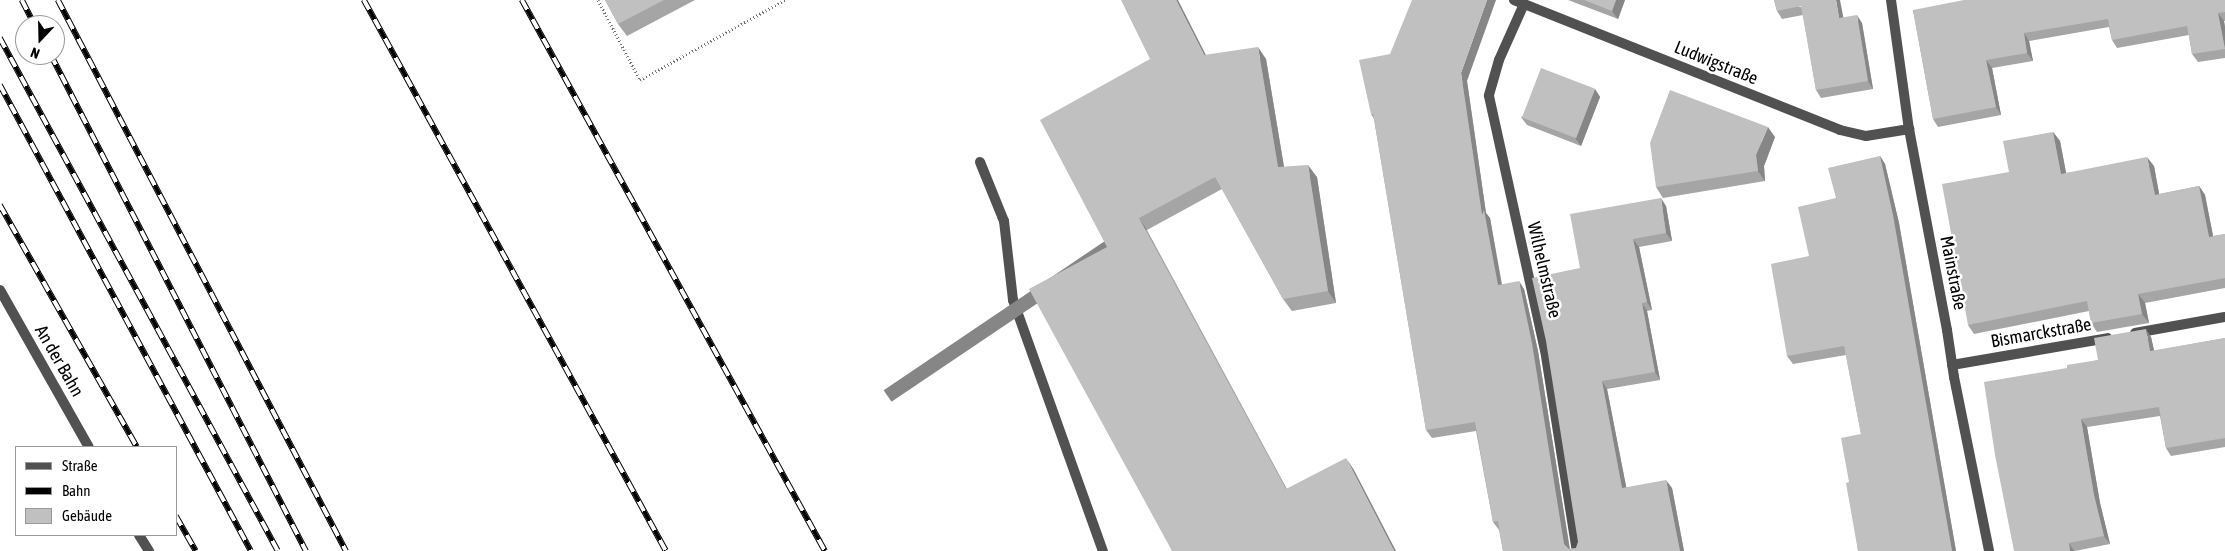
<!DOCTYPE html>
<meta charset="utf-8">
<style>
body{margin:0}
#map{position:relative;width:2225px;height:551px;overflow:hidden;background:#fff;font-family:"Asap Condensed",sans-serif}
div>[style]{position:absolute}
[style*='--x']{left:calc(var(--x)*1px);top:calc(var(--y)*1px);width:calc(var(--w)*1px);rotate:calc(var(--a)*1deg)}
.path>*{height:3px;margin-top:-1.5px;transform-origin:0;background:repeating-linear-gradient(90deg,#737373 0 1px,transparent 0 3.5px)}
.lane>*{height:10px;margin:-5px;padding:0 5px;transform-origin:5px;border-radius:5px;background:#515151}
.street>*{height:10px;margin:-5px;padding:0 5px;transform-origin:5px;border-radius:5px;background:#515151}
.rail>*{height:5.5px;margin-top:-2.75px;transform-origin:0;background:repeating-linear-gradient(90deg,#fff 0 11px,#000 0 22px);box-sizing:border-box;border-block:1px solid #000}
.wall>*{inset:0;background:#a5a5a5}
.shaded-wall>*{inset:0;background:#868686;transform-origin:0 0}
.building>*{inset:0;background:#c0c0c0;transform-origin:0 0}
span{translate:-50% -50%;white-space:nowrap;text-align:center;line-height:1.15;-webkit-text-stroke:5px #fff;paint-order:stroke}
.street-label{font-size:18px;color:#000}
.legend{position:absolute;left:15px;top:446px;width:162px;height:90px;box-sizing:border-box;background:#fff;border:1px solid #999;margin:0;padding:6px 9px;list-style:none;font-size:15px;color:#000}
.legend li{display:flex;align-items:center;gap:10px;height:25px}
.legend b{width:25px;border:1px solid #999}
.north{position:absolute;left:15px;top:15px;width:50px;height:50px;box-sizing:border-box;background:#fff;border:1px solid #999;border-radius:50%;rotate:201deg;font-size:14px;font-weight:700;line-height:20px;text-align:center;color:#000}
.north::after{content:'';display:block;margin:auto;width:18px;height:22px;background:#000;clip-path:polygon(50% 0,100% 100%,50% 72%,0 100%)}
</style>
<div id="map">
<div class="path">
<i style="--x:598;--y:0;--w:90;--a:62.3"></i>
<i style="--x:640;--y:80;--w:166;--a:-28.9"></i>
</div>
<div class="lane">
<i style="--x:980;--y:162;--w:64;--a:67.9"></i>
<i style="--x:1004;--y:221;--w:80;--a:83.5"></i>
<i style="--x:1013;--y:300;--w:267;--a:70.3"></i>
</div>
<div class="street">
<i style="--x:1514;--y:0;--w:351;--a:21.7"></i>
<i style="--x:1840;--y:130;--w:27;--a:13"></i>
<i style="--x:1866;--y:136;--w:44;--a:-9.2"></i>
<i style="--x:1891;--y:0;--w:130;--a:82.1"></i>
<i style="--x:1909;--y:129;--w:205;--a:79.3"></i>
<i style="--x:1947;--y:330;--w:48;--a:81.5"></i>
<i style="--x:1954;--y:377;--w:177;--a:78.6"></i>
<i style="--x:1524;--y:4;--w:61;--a:114.1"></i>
<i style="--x:1499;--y:60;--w:37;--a:106"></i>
<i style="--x:1489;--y:96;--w:260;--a:77.6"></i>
<i style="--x:1545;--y:350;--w:204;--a:81"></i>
<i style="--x:0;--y:290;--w:180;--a:60.5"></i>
<i style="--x:2135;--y:333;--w:91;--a:-10.1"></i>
<i style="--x:1952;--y:365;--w:158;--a:-9.8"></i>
<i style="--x:139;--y:535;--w:19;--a:58"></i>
</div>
<div class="rail">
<i style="--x:22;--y:0;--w:28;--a:63"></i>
<i style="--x:58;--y:0;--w:622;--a:62.4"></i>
<i style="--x:364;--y:0;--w:628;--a:61.27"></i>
<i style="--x:522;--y:0;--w:629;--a:61.19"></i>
<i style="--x:0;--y:38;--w:583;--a:61.55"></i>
<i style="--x:51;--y:55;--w:558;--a:62.79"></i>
<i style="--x:0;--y:85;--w:529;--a:61.69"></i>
<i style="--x:0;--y:205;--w:278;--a:60.5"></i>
<i style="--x:176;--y:516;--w:40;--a:60.3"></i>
</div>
<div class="wall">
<i style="clip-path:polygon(605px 0,695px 0,627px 36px,618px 24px)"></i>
<i style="clip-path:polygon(1568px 0,1625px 0,1618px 19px)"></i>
<i style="clip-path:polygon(1774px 0,1862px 23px,1873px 89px,1821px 98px,1816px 90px,1803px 15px,1782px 19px,1777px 11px)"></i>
<i style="clip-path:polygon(2225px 0,2225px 21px,2224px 21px,2225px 27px,2225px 58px,2198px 62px,2192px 54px,2189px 35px,2117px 48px,2112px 40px,2109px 27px,2029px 41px,2033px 61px,1992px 68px,2001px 115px,1938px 127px,1933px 119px,1913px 10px)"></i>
<i style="clip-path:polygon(1206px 55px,1266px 59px,1284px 167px,1317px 177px,1336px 303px,1292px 311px,1283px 299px,1222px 189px,1147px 230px,1287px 489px,1354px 470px,1172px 551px,1107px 247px)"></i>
<i style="clip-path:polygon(1467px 81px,1486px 213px,1490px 218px,1502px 284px,1524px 289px,1538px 351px,1570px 549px,1576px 548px,1578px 542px,1580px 268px,1666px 206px,1672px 241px,1639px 247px,1652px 310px,1647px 311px,1660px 380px,1607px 389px,1626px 487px,1672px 488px,1684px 551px,1503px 551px,1499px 530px,1493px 522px,1476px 431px,1432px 438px,1426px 430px,1374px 119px,1371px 114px)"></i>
<i style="clip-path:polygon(1595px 89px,1600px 97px,1581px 146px,1527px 125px,1521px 117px)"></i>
<i style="clip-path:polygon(2053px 132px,2060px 141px,2066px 173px,2154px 166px,2159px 194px,2199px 186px,2205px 195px,2213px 236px,2225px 234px,2225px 288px,2145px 303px,2149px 323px,2097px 332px,2091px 323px,2089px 311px,1974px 334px,1968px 325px,2009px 172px)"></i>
<i style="clip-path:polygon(1775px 137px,1764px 166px,1765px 181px,1663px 198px,1656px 187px)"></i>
<i style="clip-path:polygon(1880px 156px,1885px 164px,1899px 223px,1956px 551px,1858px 551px,1849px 482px,1861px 434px,1846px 355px,1793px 364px,1787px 356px,1809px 256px,1836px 198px)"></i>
<i style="clip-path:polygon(2151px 337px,2154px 351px,2225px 338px,2225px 447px,2171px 456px,2166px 448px,2160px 416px,2087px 427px,2100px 503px,2110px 544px,2075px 551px,2014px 551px,2067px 368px,2098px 360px)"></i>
</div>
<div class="shaded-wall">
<i style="clip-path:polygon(1176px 0,1178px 0,1212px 67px,1204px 55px)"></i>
<i style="clip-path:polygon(1487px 0,1496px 0,1467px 81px,1486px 213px,1490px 218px,1503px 293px,1498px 285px,1482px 215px,1461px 73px)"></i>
<i style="clip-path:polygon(1616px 0,1625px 0,1618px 19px,1612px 11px)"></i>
<i style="clip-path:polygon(1836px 0,1840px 0,1845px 26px,1839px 18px)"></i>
<i style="clip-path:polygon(2218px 13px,2224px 21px,2225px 27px,2225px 49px)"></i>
<i style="clip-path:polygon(1857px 15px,1862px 23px,1873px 89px,1868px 81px)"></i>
<i style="clip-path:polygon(2024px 33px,2029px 41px,2033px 61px,2027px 53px)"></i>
<i style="clip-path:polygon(1258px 47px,1266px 59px,1286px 179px,1278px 167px)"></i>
<i style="clip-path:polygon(1986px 60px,1992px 68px,2001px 115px,1996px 107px)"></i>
<i style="clip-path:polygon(1595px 89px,1600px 97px,1581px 146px,1575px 138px)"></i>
<i style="clip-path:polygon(1768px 127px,1775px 137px,1764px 166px,1765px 181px,1758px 171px,1756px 155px)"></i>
<i style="clip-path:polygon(2053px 132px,2060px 141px,2068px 183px,2061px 174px)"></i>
<i style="clip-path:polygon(1880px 156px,1885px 164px,1899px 223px,1956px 551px,1952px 551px)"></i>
<i style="clip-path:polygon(2147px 157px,2154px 166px,2161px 204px,2155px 195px)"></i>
<i style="clip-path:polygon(1308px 165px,1317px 177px,1336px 303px,1328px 291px)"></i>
<i style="clip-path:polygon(2199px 186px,2205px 195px,2215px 246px,2209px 237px)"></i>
<i style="clip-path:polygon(1661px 198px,1666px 206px,1672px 241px,1666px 233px)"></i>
<i style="left:1139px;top:218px;width:14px;height:308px;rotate:56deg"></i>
<i style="clip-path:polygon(1633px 239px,1639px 247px,1652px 310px,1647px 302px)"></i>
<i style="clip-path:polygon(1519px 281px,1524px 289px,1538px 351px,1570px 551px,1564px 544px)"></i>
<i style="clip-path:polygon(2138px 294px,2145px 303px,2149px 323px,2142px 314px)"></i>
<i style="clip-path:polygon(1642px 303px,1647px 311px,1660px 380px,1655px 372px)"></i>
<i style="clip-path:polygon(2146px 329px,2151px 337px,2156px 359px,2150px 351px)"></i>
<i style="clip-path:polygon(1602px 381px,1607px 389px,1628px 496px,1622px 488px)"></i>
<i style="clip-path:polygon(2081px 419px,2087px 427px,2100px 503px,2110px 544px,2104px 536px,2094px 495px)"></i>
<i style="clip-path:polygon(1346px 458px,1354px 470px,1396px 551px,1394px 551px)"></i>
<i style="clip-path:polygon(1666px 480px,1672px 488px,1684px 551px,1680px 551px)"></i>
<i style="clip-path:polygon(2069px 543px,2074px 551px,2070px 551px)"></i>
</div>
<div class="building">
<i style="clip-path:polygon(605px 0,664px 0,618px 24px)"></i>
<i style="clip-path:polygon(1121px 0,1176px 0,1204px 55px,1258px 47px,1278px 167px,1308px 165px,1328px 291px,1283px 299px,1215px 177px,1139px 218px,1286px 489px,1346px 458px,1394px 551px,1172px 551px,1029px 289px,1107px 247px,1040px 120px,1150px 59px)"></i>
<i style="clip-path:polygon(1412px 0,1487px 0,1461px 73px,1482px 215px,1484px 210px,1498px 285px,1519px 281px,1532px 343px,1564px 544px,1569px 549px,1576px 548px,1578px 542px,1546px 341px,1532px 278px,1580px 268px,1570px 214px,1661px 198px,1666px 233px,1633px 239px,1647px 302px,1642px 303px,1655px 372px,1602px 381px,1622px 488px,1666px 480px,1680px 551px,1503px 551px,1498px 521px,1493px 522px,1475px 422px,1426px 430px,1373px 113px,1371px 114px,1359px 60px,1390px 54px)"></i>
<i style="clip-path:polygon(1584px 0,1616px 0,1612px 11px)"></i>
<i style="clip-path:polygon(1774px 0,1836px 0,1839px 18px,1857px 15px,1868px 81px,1816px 90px,1801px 6px,1777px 11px)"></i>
<i style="clip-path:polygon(1964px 0,2225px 0,2225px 12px,2218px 13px,2225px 49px,2192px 54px,2187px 26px,2112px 40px,2108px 19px,2024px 33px,2027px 53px,1986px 60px,1996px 107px,1933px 119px,1913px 10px)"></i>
<i style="left:1541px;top:68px;width:58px;height:53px;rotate:21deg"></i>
<i style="clip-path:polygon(1670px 90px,1768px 127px,1756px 155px,1758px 171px,1656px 187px,1650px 143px)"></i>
<i style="clip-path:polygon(2053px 132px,2061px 174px,2147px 157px,2155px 195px,2199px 186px,2209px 237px,2225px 234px,2225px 278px,2138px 294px,2142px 314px,2091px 323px,2087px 301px,1968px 325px,1942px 184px,2009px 172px,2003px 141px)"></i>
<i style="clip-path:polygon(1880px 156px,1893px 215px,1952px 551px,1858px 551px,1846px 483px,1849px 482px,1841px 438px,1861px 434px,1844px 346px,1787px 356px,1771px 264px,1809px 256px,1798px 207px,1836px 198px,1828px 168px)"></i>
<i style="clip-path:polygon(2146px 329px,2150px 351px,2225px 338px,2225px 438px,2166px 448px,2159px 407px,2081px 419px,2094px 495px,2104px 536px,2069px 543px,2070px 551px,2014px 551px,1995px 455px,1984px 382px,2067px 368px,2067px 365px,2098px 360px,2094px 338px)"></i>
</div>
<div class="street-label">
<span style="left:1716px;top:63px;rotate:22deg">Ludwigstraße</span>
<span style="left:1544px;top:270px;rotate:77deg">Wilhelmstraße</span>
<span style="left:1953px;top:273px;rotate:79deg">Mainstraße</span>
<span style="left:2041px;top:333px;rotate:-10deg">Bismarckstraße</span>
<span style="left:59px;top:361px;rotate:60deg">An der Bahn</span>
</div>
<ul class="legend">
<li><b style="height:6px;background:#515151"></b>Straße</li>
<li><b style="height:6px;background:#000"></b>Bahn</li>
<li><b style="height:14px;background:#c0c0c0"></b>Gebäude</li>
</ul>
<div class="north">N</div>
</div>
